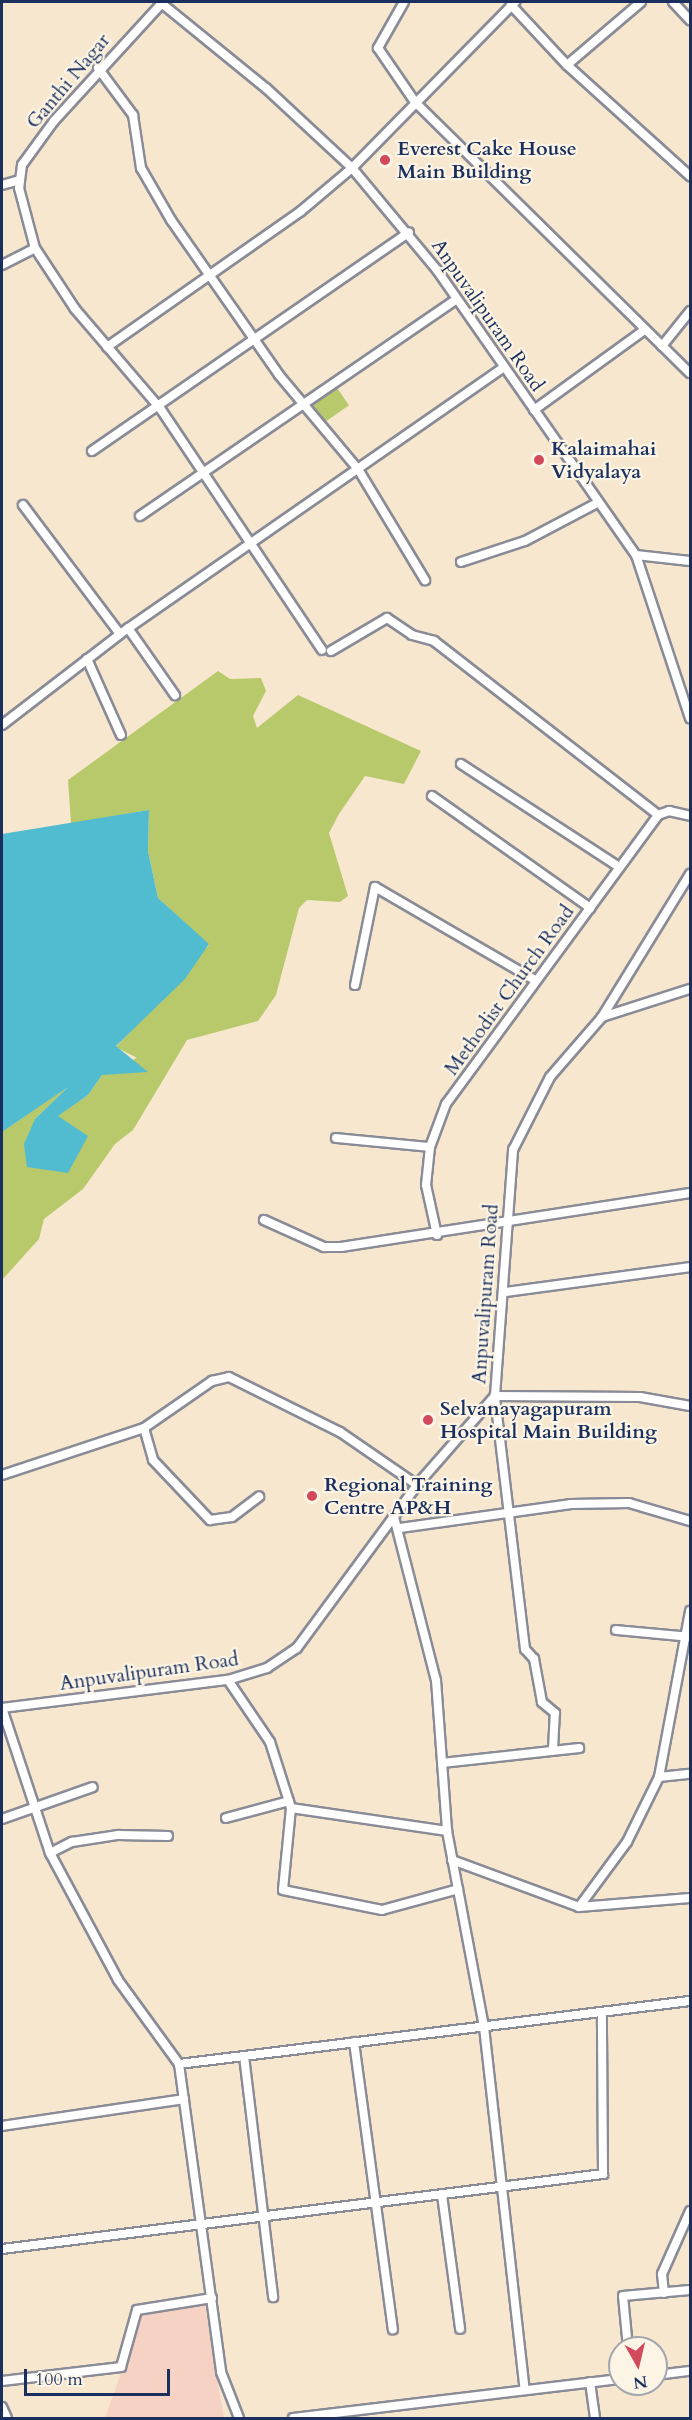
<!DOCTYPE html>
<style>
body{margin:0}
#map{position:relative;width:692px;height:2420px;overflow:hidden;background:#f7e7cf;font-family:Cardo,serif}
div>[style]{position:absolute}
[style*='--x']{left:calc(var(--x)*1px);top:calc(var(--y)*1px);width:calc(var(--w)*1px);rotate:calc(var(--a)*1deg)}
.built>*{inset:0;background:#f6d2c4}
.green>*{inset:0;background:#b8c96c;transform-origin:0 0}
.water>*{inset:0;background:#51bbcf}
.roads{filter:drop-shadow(2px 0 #898b96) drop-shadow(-2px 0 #898b96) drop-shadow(0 2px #898b96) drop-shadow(0 -2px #898b96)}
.minor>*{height:8px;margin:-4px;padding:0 4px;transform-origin:4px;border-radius:4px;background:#fff}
.dots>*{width:16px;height:16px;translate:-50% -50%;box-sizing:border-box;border:3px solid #fcf5e5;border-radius:50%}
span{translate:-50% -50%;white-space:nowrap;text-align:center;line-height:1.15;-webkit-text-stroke:4.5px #fcf5e5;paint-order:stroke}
.street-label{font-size:20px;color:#1b2f5e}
.poi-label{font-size:20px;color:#1b2f5e;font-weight:700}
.left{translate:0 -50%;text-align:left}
.frame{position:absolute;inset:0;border:3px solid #1b2f5e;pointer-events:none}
.north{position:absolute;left:608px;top:2336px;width:60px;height:60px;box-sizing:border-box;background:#fcf5e5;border:2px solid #a2a6af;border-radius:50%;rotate:172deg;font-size:16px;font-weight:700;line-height:24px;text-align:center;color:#1b2f5e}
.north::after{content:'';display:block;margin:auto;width:21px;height:27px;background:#d1495b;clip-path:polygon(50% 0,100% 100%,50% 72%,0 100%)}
.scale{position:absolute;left:24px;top:2369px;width:146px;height:27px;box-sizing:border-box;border:3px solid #1b2f5e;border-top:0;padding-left:8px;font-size:18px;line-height:21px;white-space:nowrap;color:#1b2f5e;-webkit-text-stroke:4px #fcf5e5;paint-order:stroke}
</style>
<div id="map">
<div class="built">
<i style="clip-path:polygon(213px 2304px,205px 2306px,224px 2418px,105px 2418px,143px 2312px)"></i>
</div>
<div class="green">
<i style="left:337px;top:388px;width:21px;height:32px;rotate:55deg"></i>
<i style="clip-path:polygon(218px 671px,230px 679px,261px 678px,266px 691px,253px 716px,257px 728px,298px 695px,421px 751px,404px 784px,365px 776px,339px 814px,329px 833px,348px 896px,340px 902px,307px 900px,299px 908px,276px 995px,258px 1021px,187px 1040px,133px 1130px,115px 1144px,83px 1189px,44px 1219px,39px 1239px,2px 1280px,2px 1132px,70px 1085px,35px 1119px,70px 1128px,57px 1116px,88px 1095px,102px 1075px,137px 1058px,116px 1047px,209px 945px,158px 898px,148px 851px,149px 810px,71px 824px,68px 780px)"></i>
</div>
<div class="water">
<i style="clip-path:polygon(149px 810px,148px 851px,158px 898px,209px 944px,185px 979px,116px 1046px,148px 1072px,102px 1075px,88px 1095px,58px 1116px,88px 1136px,68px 1173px,27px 1167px,24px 1144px,35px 1119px,68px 1087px,2px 1132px,2px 834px)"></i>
</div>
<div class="roads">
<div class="minor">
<i style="--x:160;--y:2;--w:138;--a:39.1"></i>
<i style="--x:267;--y:89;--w:116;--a:42.9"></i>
<i style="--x:352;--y:168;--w:133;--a:50.2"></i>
<i style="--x:437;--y:270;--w:348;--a:55.1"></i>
<i style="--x:636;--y:555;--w:172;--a:71.7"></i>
<i style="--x:163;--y:2;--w:161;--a:132.5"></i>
<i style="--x:54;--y:121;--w:54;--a:126"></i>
<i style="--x:22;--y:165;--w:23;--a:97"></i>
<i style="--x:19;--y:188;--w:62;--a:75.1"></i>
<i style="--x:35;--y:248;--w:73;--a:56.7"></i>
<i style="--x:75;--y:309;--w:130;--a:49.4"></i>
<i style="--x:160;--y:408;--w:291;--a:56.2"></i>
<i style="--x:404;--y:2;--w:53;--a:119.5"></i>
<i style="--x:378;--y:48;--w:65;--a:55.6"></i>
<i style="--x:415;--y:102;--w:386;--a:44.6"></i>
<i style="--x:673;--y:2;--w:25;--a:47"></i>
<i style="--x:511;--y:5;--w:82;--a:47"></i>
<i style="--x:567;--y:65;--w:166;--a:42.1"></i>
<i style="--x:567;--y:65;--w:97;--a:-40.4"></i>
<i style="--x:98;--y:68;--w:59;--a:53.3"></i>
<i style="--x:133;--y:115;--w:54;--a:81.4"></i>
<i style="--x:141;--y:168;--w:60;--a:60"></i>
<i style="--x:171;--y:220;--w:189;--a:55.1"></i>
<i style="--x:279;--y:375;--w:123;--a:50"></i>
<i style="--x:358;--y:469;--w:130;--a:58.9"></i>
<i style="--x:2;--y:185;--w:18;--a:-16"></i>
<i style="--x:2;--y:265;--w:37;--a:-27"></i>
<i style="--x:662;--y:346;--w:45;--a:-51.3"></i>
<i style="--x:107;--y:347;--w:237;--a:-35"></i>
<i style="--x:301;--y:211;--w:67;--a:-40.1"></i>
<i style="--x:352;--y:168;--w:233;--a:-45.5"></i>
<i style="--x:534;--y:410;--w:135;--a:-35.9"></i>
<i style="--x:92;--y:451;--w:385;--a:-34.6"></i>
<i style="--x:23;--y:505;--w:161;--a:53.1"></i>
<i style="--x:140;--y:516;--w:382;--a:-34.4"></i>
<i style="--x:636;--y:555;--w:54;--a:6.3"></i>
<i style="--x:461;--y:562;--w:67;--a:-18.2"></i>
<i style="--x:525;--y:541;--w:81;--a:-27.8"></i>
<i style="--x:128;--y:628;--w:82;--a:55"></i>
<i style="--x:331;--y:651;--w:65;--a:-30.5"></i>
<i style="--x:387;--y:618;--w:30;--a:34"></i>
<i style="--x:412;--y:635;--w:23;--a:15"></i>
<i style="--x:434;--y:641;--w:284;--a:37.8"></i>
<i style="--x:87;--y:659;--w:83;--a:65.9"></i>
<i style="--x:2;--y:725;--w:149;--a:-37.6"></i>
<i style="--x:120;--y:634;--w:466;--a:-34.8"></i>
<i style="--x:461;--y:764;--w:189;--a:33.1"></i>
<i style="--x:432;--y:796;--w:194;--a:35.3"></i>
<i style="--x:355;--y:985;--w:100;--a:-78.5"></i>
<i style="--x:375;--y:887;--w:185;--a:30.2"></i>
<i style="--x:602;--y:1017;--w:92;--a:-17.7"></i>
<i style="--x:336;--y:1138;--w:94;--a:5.5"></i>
<i style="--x:264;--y:1220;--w:66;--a:24.2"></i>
<i style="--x:324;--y:1247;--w:17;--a:0"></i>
<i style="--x:341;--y:1247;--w:353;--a:-8.8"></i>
<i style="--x:437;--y:1235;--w:51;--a:-102.4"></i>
<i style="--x:426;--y:1185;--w:38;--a:-84"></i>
<i style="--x:430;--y:1147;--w:46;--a:-69.6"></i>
<i style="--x:446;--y:1104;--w:358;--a:-53.7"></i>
<i style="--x:658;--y:815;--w:12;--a:-20"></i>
<i style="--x:669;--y:811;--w:22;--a:13"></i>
<i style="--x:506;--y:1292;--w:186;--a:-7.7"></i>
<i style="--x:144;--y:1428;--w:33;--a:74"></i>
<i style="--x:153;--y:1460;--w:83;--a:46.5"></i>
<i style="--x:210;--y:1520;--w:22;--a:-8"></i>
<i style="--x:232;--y:1517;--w:34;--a:-37"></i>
<i style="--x:2;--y:1475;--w:150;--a:-18.3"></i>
<i style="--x:144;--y:1428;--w:83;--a:-34.7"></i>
<i style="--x:212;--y:1381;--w:17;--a:-13"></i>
<i style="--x:229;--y:1377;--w:124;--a:26.4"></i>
<i style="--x:340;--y:1432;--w:93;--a:34.5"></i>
<i style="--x:394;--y:1517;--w:168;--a:75.6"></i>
<i style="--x:436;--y:1680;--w:151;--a:85.8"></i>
<i style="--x:447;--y:1831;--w:199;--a:79.3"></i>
<i style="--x:484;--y:2027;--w:365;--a:83.6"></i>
<i style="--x:400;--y:1528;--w:173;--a:-8"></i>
<i style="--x:571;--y:1504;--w:58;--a:-1"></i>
<i style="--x:629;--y:1503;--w:64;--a:16.4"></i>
<i style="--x:616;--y:1630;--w:74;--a:5.4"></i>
<i style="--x:228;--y:1680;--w:75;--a:55.9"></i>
<i style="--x:270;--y:1742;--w:69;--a:72.3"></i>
<i style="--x:291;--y:1808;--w:82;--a:95.6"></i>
<i style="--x:283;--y:1890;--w:101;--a:11.4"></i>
<i style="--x:382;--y:1910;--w:79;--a:-15.4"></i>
<i style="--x:2;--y:1708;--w:228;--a:-7.1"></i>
<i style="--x:228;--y:1680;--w:41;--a:-17.1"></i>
<i style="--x:267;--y:1668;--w:36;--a:-34"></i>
<i style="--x:297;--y:1648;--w:202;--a:-53.6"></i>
<i style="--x:417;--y:1485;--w:118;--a:-48.8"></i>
<i style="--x:495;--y:1396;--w:247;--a:-85.8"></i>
<i style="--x:513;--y:1150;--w:82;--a:-63.1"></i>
<i style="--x:550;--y:1077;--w:79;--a:-49.1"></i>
<i style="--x:602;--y:1017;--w:168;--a:-58.4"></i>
<i style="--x:2;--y:1708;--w:153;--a:71.7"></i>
<i style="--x:50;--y:1853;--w:144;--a:61.8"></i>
<i style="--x:118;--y:1980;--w:104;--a:54"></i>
<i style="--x:179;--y:2064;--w:311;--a:82.2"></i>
<i style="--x:221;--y:2372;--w:49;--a:68.6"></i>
<i style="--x:553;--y:1749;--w:36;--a:-87"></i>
<i style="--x:555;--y:1713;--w:17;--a:-140"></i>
<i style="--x:542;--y:1702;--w:44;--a:-100.5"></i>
<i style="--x:534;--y:1659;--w:13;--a:-132"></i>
<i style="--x:525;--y:1649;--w:255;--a:-96.8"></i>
<i style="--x:495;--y:1396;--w:145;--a:0.4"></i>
<i style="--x:640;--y:1397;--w:51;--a:10.2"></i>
<i style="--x:442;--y:1763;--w:138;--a:-6.2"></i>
<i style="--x:659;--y:1777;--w:31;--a:-6"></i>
<i style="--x:291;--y:1808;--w:158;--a:8.4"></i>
<i style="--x:226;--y:1818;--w:65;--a:-15.1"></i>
<i style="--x:2;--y:1819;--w:96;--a:-19.4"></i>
<i style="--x:50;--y:1853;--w:25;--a:-27"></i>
<i style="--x:72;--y:1842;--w:47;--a:-8.7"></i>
<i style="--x:118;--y:1835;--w:50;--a:1.1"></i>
<i style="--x:452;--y:1860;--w:135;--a:20.3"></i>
<i style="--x:579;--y:1907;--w:111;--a:-4.6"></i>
<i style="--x:579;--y:1907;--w:81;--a:-53.6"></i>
<i style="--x:627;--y:1842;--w:72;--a:-63.8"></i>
<i style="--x:659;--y:1777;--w:169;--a:-79.4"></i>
<i style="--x:354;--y:2042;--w:290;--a:82.3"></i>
<i style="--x:244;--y:2056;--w:243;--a:83.1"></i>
<i style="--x:179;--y:2064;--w:515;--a:-7.03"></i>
<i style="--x:2;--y:2126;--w:184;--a:-8.4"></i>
<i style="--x:442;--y:2195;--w:135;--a:82.3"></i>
<i style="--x:2;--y:2249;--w:606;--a:-7.11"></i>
<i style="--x:603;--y:2174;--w:162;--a:-90.4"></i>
<i style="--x:664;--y:2293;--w:19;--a:-96"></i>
<i style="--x:662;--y:2274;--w:69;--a:-66"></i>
<i style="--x:628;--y:2348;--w:52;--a:-95.5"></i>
<i style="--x:623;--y:2296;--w:67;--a:-5.1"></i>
<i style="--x:656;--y:2375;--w:34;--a:-7"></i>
<i style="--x:2;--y:2381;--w:120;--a:-6.7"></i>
<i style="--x:121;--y:2367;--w:59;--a:-74.3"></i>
<i style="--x:137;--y:2310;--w:76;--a:-9.1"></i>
<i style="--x:590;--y:2382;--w:36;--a:82"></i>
<i style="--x:2;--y:2407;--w:12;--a:66"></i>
<i style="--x:293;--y:2418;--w:329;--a:-6.8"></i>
</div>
</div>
<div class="dots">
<i style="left:385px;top:160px;background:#d1495b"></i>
<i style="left:539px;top:460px;background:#d1495b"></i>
<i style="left:428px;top:1420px;background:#d1495b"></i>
<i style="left:312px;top:1496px;background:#d1495b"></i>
</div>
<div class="street-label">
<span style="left:68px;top:81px;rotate:-50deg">Ganthi Nagar</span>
<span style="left:488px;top:315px;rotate:55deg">Anpuvalipuram Road</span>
<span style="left:509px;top:990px;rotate:-54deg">Methodist Church Road</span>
<span style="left:485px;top:1294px;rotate:-86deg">Anpuvalipuram Road</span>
<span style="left:149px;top:1671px;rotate:-8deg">Anpuvalipuram Road</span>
</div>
<div class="poi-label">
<span class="left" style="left:397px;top:160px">Everest Cake House<br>Main Building</span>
<span class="left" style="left:551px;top:460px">Kalaimahai<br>Vidyalaya</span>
<span class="left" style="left:440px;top:1420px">Selvanayagapuram<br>Hospital Main Building</span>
<span class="left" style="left:324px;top:1496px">Regional Training<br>Centre AP&amp;H</span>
</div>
<div class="frame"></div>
<div class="north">N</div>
<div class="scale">100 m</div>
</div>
